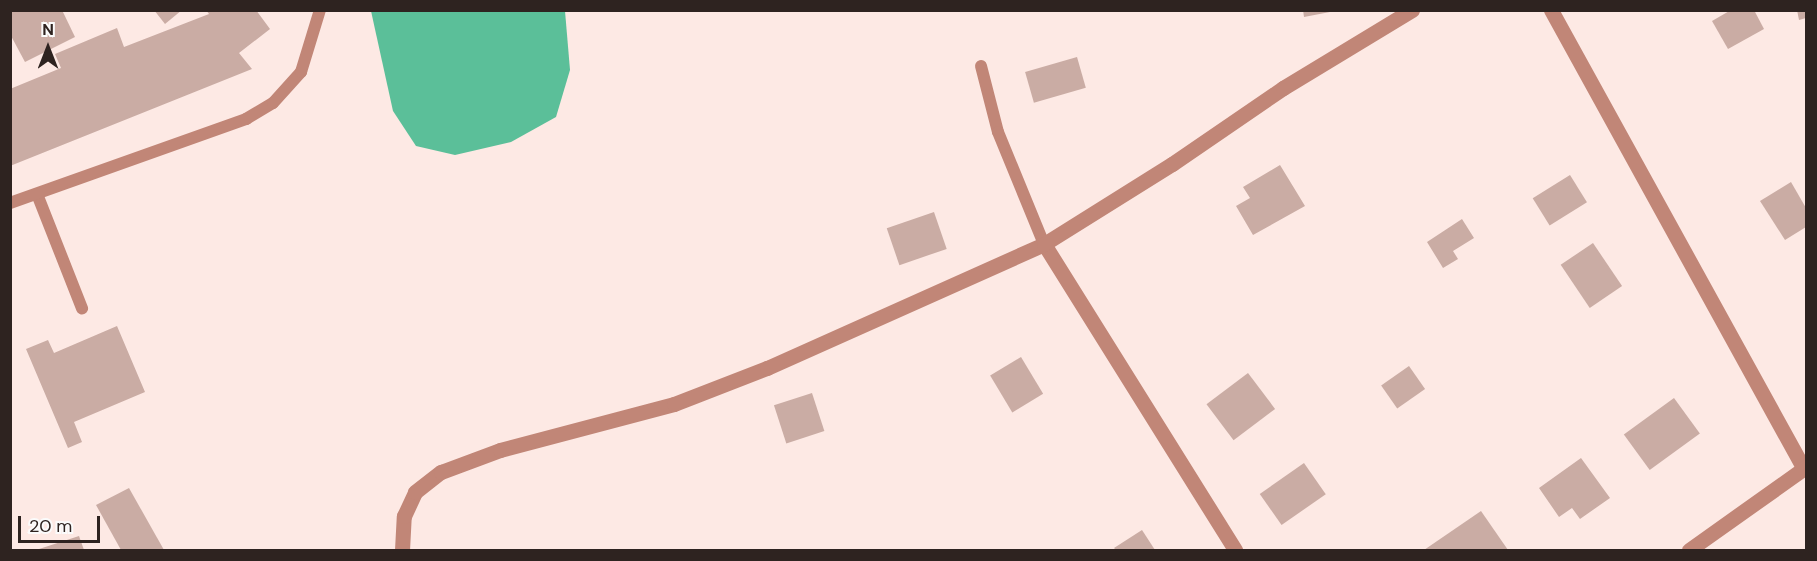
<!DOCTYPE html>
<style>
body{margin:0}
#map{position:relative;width:1817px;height:561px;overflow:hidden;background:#fde9e4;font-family:"DM Sans",sans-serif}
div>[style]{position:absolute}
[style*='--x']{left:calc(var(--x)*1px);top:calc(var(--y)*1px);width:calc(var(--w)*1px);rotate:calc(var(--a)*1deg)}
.water>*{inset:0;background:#5bbf99}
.building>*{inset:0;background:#caaca4;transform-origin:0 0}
.service>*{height:12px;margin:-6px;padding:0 6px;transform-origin:6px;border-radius:6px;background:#c18677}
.minor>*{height:15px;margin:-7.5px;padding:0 7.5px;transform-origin:7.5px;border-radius:7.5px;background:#c18677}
span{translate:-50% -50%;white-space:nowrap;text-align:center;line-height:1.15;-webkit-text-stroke:6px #fbfbfb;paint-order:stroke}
.frame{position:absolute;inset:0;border:12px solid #2e2320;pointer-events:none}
.north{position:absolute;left:18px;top:18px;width:60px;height:60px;-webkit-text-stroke:4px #fbfbfb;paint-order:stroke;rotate:0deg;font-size:16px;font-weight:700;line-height:24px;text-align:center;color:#2e2320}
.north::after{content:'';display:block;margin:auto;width:21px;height:27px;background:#2e2320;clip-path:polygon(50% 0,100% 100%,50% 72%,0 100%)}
.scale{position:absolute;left:18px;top:516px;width:82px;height:27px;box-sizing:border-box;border:3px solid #2e2320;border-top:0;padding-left:8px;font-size:18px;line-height:21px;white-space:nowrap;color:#2e2320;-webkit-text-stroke:4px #fbfbfb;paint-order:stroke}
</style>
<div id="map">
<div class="water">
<i style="clip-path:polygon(371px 11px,565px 11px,570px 70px,556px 117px,511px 142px,455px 155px,416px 146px,393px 111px)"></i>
</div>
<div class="building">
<i style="clip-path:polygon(10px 10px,62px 10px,75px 37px,25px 62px,10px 34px)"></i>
<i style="clip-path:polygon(154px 10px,182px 10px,165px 24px)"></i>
<i style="clip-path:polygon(206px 10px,256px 10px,270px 29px,239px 53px,252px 69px,10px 166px,10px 89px,61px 68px,55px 54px,117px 28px,124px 47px,209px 14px)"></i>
<i style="clip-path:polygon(1303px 10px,1330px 10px,1330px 12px,1304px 17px)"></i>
<i style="clip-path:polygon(1731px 10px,1754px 10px,1764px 29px,1728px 49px,1712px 21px)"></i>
<i style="clip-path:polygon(1797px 10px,1806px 10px,1806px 18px,1799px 20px)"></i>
<i style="left:1077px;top:57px;width:32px;height:54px;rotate:74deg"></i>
<i style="clip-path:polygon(1280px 165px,1305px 206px,1253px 235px,1236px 206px,1250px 198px,1243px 187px)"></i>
<i style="left:1570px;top:175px;width:32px;height:44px;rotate:58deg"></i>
<i style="clip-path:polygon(1791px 182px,1806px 208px,1806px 227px,1785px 240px,1760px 201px)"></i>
<i style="left:934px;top:212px;width:39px;height:50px;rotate:71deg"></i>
<i style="clip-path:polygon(1462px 219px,1474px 238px,1453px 251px,1458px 259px,1443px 268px,1427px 242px)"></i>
<i style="left:1593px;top:243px;width:52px;height:39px;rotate:56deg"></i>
<i style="clip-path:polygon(117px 326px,145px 392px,74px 422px,82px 442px,68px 448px,26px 349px,48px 340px,54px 353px)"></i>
<i style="left:1021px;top:357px;width:43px;height:36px;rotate:59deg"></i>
<i style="left:1409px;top:366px;width:28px;height:34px;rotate:55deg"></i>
<i style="left:1248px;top:373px;width:45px;height:52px;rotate:53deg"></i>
<i style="left:812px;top:393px;width:40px;height:40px;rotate:72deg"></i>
<i style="left:1674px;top:398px;width:44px;height:62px;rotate:54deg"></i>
<i style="clip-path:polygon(1581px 458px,1610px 498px,1580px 519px,1572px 508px,1559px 517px,1539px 488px)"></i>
<i style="left:1304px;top:463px;width:38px;height:54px;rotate:55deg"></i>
<i style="clip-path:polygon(129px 488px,164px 550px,121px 550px,96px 505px)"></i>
<i style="clip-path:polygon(1481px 511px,1508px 550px,1424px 550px)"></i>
<i style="clip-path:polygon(1142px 530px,1155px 550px,1116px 550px,1114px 548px)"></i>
<i style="clip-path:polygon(79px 536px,84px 550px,36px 550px)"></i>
</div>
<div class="service">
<i style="--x:981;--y:66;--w:68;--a:75.6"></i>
<i style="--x:998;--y:132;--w:121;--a:67.7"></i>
<i style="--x:37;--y:194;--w:123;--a:68.5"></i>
<i style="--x:10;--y:203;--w:251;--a:-19.6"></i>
<i style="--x:246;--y:119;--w:31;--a:-31"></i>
<i style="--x:273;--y:103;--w:42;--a:-47.9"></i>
<i style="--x:301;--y:72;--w:65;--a:-73"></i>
</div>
<div class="minor">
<i style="--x:1551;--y:10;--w:524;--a:61.14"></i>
<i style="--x:1044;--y:244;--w:361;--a:58"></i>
<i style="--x:402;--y:550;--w:34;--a:-87"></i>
<i style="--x:404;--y:516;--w:26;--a:-65"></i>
<i style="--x:415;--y:492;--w:33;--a:-38"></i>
<i style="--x:441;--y:472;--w:63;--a:-20.4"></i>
<i style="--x:500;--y:450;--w:180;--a:-14.8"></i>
<i style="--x:674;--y:404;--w:100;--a:-21.2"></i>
<i style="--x:767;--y:368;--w:303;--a:-24.1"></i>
<i style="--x:1044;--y:244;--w:151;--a:-32"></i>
<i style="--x:1172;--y:164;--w:135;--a:-34.4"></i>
<i style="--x:1283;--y:88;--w:151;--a:-31.2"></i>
<i style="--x:1689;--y:550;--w:143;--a:-35.4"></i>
</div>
<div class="frame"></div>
<div class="north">N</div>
<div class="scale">20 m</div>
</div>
